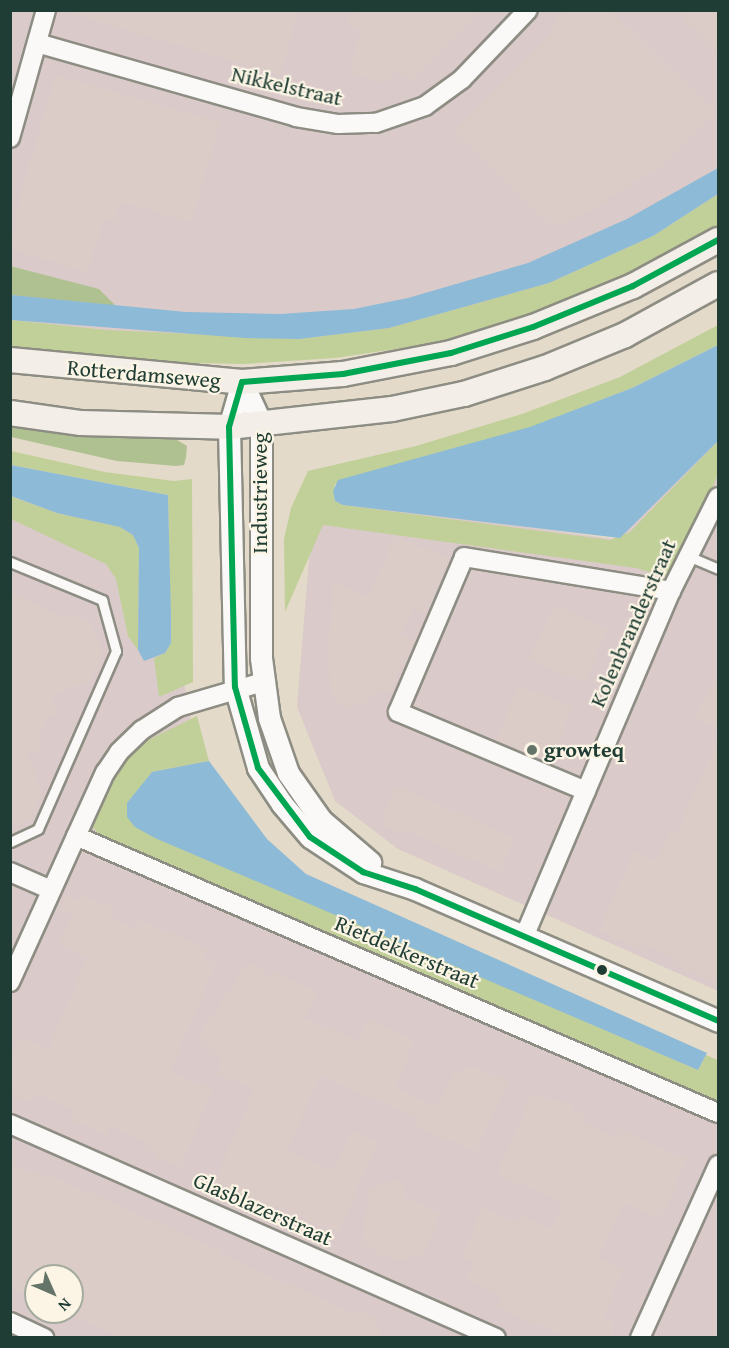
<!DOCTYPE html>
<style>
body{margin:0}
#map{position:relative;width:729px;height:1348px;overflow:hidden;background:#e4dac9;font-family:"Gentium Book Plus",serif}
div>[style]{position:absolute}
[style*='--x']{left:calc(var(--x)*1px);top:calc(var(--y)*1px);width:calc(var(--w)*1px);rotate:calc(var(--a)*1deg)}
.industrial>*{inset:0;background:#dacac9}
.green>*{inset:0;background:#c1d099}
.forest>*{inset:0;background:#afc191}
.water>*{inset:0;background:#8cbad7}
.building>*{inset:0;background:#dbccc8;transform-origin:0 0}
.roads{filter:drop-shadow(2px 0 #8d8d83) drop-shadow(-2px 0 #8d8d83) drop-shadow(0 2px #8d8d83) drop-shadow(0 -2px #8d8d83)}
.service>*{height:9px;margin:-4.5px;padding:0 4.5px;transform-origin:4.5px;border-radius:4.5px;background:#fbf9f7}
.minor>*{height:18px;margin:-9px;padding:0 9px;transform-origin:9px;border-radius:9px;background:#fbf9f7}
.tertiary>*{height:21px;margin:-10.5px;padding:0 10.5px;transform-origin:10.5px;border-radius:10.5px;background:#fbf9f7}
.secondary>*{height:24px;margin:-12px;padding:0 12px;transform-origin:12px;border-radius:12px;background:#f3efe8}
.bus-1>*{height:6px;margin:-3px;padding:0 3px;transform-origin:3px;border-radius:3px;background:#00a651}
.dots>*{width:16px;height:16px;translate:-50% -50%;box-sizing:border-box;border:3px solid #fcf5e5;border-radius:50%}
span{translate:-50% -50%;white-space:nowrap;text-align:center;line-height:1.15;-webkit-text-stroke:4.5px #fcf5e5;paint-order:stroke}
.street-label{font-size:22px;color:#1f3d34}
.poi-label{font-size:22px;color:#1f3d34;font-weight:700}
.left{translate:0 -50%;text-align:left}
.frame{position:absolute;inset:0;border:12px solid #1f3d34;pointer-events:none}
.north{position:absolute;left:24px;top:1264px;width:60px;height:60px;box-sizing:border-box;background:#fcf5e5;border:2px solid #a4ab9e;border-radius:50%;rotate:135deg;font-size:16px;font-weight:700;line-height:24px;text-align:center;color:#1f3d34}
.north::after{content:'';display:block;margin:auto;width:21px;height:27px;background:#647468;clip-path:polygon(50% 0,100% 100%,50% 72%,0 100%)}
</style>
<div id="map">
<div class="industrial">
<i style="clip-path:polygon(11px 11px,718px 11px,718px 185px,506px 312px,321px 353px,11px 334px)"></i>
<i style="clip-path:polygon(718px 435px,718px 991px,398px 849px,335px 801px,297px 707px,314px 498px,613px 539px)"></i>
<i style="clip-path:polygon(evenodd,11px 478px,152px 517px,219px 865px,718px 1076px,718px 1337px,11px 1338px,11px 478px,36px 1276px,72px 1276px,72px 1312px,36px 1312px,36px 1276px)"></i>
</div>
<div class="green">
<i style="clip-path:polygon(718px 194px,718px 227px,712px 231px,621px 280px,477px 337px,335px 358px,244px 364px,107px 361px,11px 352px,11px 320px,107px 330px,299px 339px,389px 328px,549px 283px,653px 236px)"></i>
<i style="clip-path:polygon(718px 325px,718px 345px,632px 388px,530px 428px,335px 484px,334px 491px,335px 501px,343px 505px,610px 540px,630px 532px,718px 441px,718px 475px,674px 570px,665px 577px,636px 568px,323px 525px,285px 612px,284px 539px,291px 508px,308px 471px,416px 446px,522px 414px,620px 377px)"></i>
<i style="clip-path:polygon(11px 451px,105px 472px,174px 481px,192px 479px,193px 682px,159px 697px,154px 658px,165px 653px,171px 643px,168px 495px,11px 465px)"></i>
<i style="clip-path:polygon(10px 496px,57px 513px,120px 527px,133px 535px,139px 548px,138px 650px,128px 636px,116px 579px,106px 564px,11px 519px)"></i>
<i style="clip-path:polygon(197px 716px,209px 761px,152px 772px,135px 827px,698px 1070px,706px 1055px,718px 1060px,718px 1102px,99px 834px,88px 822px,126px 757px,138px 745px)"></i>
</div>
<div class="forest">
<i style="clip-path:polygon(10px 266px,99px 289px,116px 306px,11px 295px)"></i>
<i style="clip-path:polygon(11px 426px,177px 440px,187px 446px,186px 457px,184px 465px,176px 466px,117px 461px,11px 437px)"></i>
</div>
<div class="water">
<i style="clip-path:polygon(718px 168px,718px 194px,653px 236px,549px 283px,389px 328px,299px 339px,245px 338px,11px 320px,11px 295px,186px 312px,280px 314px,354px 309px,408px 298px,528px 263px,627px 219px)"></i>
<i style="clip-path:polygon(718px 345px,718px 441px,620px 538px,343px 505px,335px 501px,333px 491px,338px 480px,530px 427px,632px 388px)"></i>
<i style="clip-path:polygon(11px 465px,168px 495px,171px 616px,171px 643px,165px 653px,144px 661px,138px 650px,139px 548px,133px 535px,120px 527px,57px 513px,11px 496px)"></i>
<i style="clip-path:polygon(209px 761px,267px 839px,306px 874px,707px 1053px,698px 1070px,155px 838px,135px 827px,127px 817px,127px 803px,152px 772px)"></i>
</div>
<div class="building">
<i style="clip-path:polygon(73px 10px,299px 10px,280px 75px,72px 14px)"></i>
<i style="clip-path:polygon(357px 10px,480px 10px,411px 82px,397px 70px,384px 83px,349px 73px,360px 33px,347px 21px)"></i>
<i style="clip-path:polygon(565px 10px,610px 10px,716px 112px,661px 168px,611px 196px,601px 206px,553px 227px,453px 131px,554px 30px,551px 26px)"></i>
<i style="clip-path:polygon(675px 10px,718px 10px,718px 52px)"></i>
<i style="clip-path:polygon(56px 75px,220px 122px,191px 222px,121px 202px,115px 221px,104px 218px,88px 272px,10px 249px,22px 188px)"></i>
<i style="clip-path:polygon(395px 536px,449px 559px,425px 613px,413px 608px,401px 634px,414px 640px,390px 693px,379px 689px,364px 704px,346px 707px,334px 698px,330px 689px,329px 640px,334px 582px,368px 597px)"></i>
<i style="clip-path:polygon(10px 593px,68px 619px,71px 613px,91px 622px,103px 653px,91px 680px,52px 696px,59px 713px,48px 716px,39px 737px,44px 748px,27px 753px,42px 793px,30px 821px,10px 828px)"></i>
<i style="left:554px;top:605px;width:59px;height:59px;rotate:24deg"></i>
<i style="clip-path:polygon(718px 679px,718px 730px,693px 718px)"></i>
<i style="left:519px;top:685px;width:58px;height:59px;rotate:23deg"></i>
<i style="clip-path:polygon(718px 739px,718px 983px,674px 963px,677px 958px,644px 944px,642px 949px,599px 931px,634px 851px,658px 861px,671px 832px,676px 834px)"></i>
<i style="clip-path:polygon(396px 786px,515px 838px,500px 872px,401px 829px,400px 833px,383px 825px,385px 821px,381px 820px)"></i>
<i style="clip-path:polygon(81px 894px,116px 909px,112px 918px,136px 929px,140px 920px,207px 949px,204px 958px,216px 964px,170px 1071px,212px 1089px,181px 1168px,155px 1157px,157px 1153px,145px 1148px,147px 1143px,111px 1127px,107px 1136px,71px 1120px,75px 1111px,35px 1094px,31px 1103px,10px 1094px,10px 1057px,20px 1036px,48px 1049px,87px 958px,59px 946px,73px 913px,61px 908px,67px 895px,79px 900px)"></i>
<i style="clip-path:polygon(247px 964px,256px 965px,271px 977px,274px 972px,317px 991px,305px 1018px,357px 1040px,365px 1022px,370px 1020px,412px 1038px,414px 1042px,396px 1085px,404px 1092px,438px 1107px,453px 1074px,472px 1065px,508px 1081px,476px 1152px,413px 1125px,416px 1117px,320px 1076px,287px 1151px,334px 1171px,352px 1130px,378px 1141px,338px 1233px,214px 1183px,254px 1090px,216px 1073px,222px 1060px,198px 1036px)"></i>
<i style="clip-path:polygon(533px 1092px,555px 1101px,574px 1103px,571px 1108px,587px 1115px,584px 1123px,617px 1138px,621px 1130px,687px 1159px,664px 1211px,660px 1210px,657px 1218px,623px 1203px,599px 1258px,624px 1269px,603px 1317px,615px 1323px,609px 1338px,568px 1338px,497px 1307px,502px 1295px,466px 1280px,473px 1262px,461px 1257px,483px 1207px,519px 1223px,522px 1216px,551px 1229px,563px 1202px,497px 1174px)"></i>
<i style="clip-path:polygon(10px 1162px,44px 1177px,45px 1173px,222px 1251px,221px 1254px,352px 1312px,358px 1310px,373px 1316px,381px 1338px,121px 1338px,72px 1316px,72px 1276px,36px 1276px,36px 1300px,10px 1289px)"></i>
<i style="clip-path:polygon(396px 1179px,403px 1184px,403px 1196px,441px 1212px,422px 1257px,413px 1253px,403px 1261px,377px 1254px,363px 1241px,369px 1189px)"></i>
</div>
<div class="roads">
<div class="service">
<i style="--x:688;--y:556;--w:33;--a:23"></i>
<i style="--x:10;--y:562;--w:100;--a:22.4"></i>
<i style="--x:102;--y:600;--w:53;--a:74.6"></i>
<i style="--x:116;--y:651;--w:194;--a:113.7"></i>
<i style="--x:38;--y:829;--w:31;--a:155"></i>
</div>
<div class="minor">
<i style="--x:37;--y:43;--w:269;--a:15.9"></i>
<i style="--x:296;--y:117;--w:43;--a:9.5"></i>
<i style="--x:338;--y:124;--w:38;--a:-2"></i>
<i style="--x:376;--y:123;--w:52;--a:-19.1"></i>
<i style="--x:425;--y:106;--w:46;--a:-36.1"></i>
<i style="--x:462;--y:79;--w:95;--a:-46.3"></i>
<i style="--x:10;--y:138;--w:133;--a:-74.3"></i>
<i style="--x:586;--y:791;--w:204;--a:-157.2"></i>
<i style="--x:398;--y:712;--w:168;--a:-66.9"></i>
<i style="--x:464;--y:557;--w:210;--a:9.3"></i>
<i style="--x:76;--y:836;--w:699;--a:23.34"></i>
<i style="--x:10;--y:872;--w:45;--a:23.7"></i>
<i style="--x:524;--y:937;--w:376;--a:-67"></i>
<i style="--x:671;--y:591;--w:105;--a:-63.4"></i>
<i style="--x:10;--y:982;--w:230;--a:-65.6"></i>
<i style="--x:105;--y:773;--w:25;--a:-56"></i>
<i style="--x:119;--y:752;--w:32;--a:-44"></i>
<i style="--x:142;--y:730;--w:43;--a:-32.6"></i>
<i style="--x:178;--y:707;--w:89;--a:-16.4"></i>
<i style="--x:10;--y:1124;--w:531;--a:23.77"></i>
<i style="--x:10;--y:1322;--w:38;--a:25"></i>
<i style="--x:640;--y:1338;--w:190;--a:-65.7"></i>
</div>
<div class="tertiary">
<i style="--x:242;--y:382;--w:47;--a:106.1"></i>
<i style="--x:229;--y:427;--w:260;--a:88.7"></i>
<i style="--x:235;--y:687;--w:84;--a:74.1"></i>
<i style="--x:258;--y:768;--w:43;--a:56.3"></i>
<i style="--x:282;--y:804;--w:43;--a:49.7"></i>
<i style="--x:310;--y:837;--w:64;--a:33.4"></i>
<i style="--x:363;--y:872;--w:55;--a:18.1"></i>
<i style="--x:415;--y:889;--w:331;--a:23.5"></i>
<i style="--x:242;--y:382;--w:45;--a:65.1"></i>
<i style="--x:261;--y:423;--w:235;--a:90"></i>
<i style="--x:261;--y:658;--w:61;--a:82.4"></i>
<i style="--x:269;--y:718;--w:58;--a:70.9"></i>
<i style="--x:288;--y:773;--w:57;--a:54.9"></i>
<i style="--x:321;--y:820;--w:65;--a:40.6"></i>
</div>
<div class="secondary">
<i style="--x:10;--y:360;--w:233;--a:5.4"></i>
<i style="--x:242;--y:382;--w:101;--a:-4.5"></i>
<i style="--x:343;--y:374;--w:110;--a:-11"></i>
<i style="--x:451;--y:353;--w:86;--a:-17.6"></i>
<i style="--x:533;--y:327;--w:108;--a:-22.3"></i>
<i style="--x:633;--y:286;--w:97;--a:-28.4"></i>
<i style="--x:10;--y:413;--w:72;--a:8"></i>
<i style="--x:81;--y:423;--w:148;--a:1.5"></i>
<i style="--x:229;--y:427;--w:164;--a:-6.3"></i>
<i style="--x:392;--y:409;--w:74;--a:-11.8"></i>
<i style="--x:464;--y:394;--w:85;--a:-17.8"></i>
<i style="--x:545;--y:368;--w:87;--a:-22.4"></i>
<i style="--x:625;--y:335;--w:106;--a:-28.7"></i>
</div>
</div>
<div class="bus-1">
<i style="--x:718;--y:240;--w:97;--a:151.6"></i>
<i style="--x:633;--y:286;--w:108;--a:157.7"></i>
<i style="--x:533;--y:327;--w:86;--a:162.4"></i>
<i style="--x:451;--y:353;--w:110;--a:169"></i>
<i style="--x:343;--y:374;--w:101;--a:175.5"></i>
<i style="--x:242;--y:382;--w:47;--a:106.1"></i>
<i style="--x:229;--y:427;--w:260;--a:88.7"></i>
<i style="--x:235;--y:687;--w:84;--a:74.1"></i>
<i style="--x:258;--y:768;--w:86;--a:53"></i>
<i style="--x:310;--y:837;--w:64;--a:33.4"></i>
<i style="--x:363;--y:872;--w:55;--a:18.1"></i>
<i style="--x:415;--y:889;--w:331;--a:23.5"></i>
</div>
<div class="dots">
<i style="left:532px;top:750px;background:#647468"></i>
<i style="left:602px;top:970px;background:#1f3d34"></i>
</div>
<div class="street-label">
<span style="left:287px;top:86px;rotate:13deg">Nikkelstraat</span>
<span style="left:144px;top:374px;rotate:5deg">Rotterdamseweg</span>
<span style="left:260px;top:493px;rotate:-90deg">Industrieweg</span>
<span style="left:633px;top:623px;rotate:-66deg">Kolenbranderstraat</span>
<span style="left:407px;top:952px;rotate:23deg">Rietdekkerstraat</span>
<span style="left:263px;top:1209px;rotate:24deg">Glasblazerstraat</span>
</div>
<div class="poi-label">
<span class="left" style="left:544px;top:750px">growteq</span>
</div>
<div class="frame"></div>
<div class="north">N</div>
</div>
